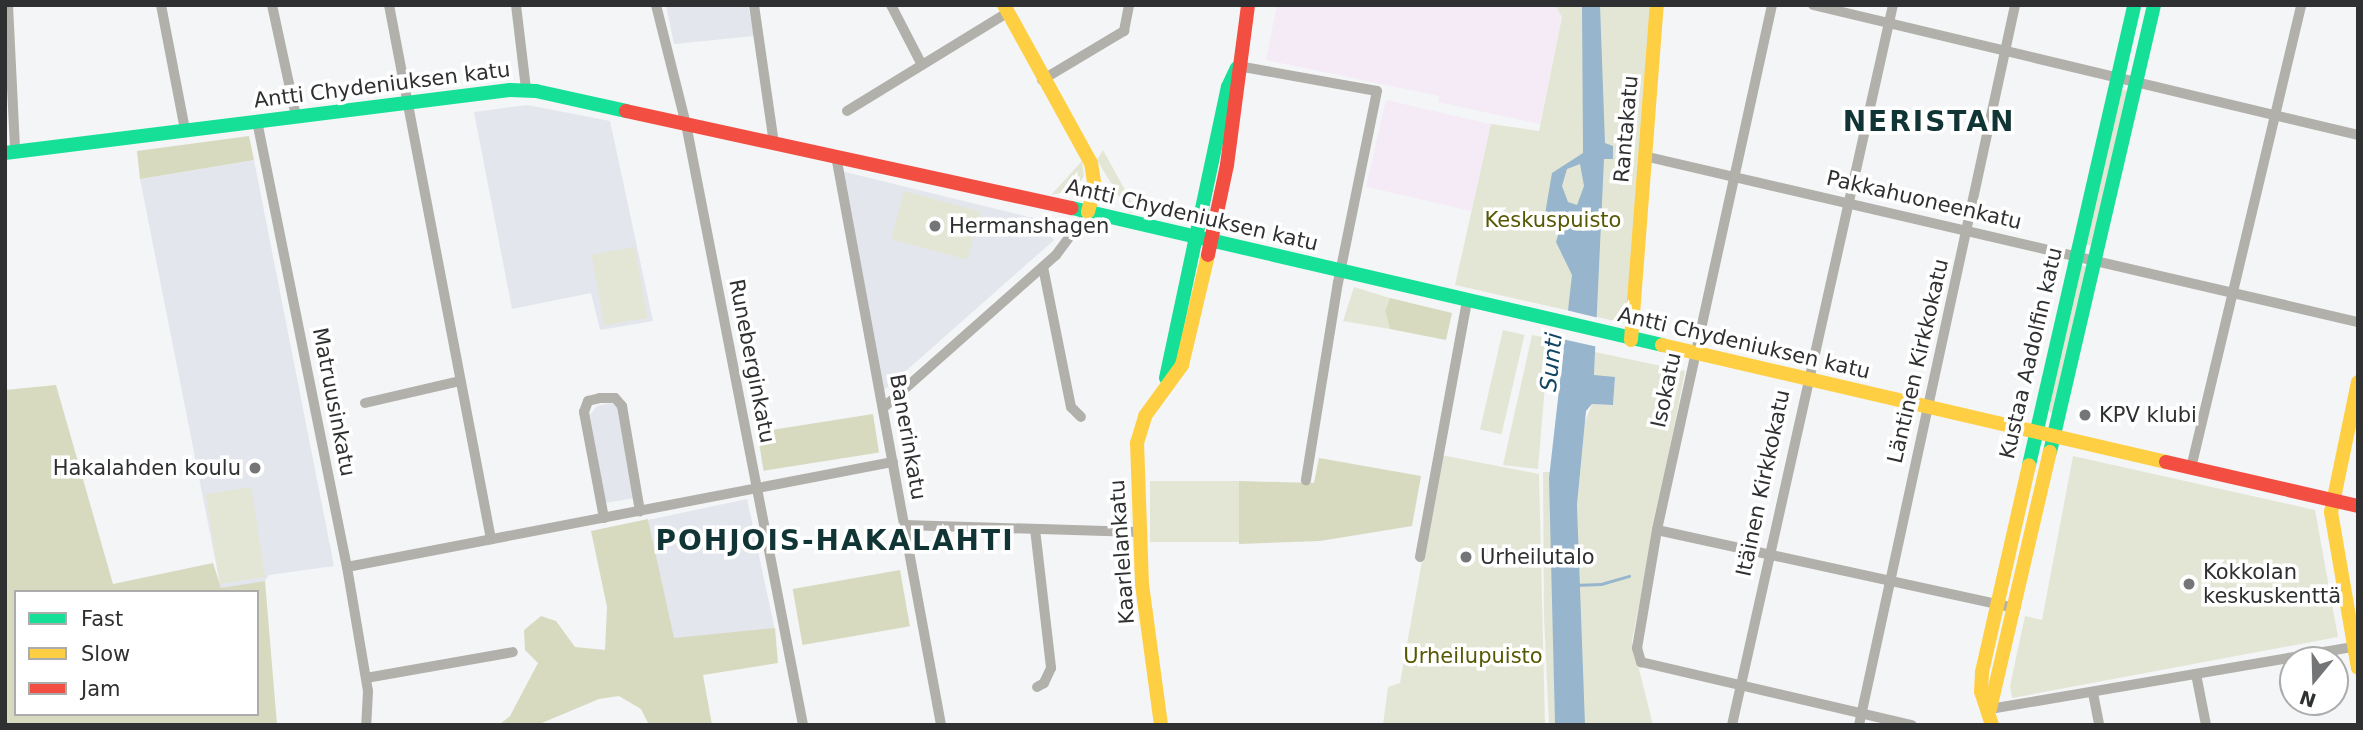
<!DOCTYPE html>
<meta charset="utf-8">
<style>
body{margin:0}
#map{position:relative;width:2363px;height:730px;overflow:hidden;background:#f3f5f7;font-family:"DejaVu Sans",sans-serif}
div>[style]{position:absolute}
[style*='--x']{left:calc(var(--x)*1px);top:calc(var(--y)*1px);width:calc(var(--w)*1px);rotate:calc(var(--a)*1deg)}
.commercial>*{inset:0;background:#f4ebf6;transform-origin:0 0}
.built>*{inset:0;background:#e3e6ed;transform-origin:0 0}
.green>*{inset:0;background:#e4e6d5;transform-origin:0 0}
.forest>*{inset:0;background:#d7dabf;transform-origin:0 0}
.water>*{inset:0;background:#97b5cc}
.pier>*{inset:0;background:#f3f5f7}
.stream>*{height:2.5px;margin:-1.25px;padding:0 1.25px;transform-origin:1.25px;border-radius:1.25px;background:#97b5cc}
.street>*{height:10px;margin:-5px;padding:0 5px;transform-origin:5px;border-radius:5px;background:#b2b0aa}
.fast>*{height:14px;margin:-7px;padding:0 7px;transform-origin:7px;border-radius:7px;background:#16e098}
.slow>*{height:14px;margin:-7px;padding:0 7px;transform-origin:7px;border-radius:7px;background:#ffcf43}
.jam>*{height:14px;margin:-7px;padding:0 7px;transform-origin:7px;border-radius:7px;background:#f24e42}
.dots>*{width:19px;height:19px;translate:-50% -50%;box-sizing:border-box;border:4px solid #fff;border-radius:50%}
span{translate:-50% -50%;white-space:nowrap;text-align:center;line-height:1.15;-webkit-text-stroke:7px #fff;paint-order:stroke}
.street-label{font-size:21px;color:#2f3031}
.park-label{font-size:21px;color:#575804}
.poi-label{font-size:21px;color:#2f3031}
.left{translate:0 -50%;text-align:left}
.right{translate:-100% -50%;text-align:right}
.water-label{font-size:23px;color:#114565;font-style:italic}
.district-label{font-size:28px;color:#113435;font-weight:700;letter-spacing:2px}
.frame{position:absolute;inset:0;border:7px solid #2f3031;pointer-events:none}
.legend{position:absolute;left:14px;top:590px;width:245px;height:126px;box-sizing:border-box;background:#fff;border:2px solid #acacad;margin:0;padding:9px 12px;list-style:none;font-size:21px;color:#2f3031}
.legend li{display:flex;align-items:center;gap:14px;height:35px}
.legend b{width:35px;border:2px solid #acacad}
.north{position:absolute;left:2279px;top:646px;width:70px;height:70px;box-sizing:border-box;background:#fff;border:2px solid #acacad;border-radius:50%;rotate:199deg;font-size:19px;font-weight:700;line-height:28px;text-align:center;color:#2f3031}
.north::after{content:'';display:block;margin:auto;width:24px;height:32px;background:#747576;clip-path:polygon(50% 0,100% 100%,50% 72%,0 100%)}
</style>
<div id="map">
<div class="commercial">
<i style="clip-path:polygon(1277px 5px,1555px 5px,1562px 17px,1540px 124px,1438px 102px,1439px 96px,1266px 60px)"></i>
<i style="left:1386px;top:100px;width:108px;height:89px;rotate:13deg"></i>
</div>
<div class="built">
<i style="clip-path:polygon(666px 5px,748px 5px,754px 36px,674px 44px)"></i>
<i style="clip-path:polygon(527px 105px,610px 121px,653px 321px,600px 330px,591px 293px,512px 309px,474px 112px)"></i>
<i style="clip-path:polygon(254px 160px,334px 566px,269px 575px,265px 581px,221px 589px,140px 179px)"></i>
<i style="clip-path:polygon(841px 171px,1033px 218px,1054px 240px,881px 393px)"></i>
<i style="clip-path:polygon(611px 403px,618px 408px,635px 498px,605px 503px,590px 415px,597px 406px)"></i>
<i style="left:747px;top:499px;width:132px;height:101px;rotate:78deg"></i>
</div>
<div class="green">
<i style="clip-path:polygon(1555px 5px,1653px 5px,1628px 324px,1455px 285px,1491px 124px,1539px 131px,1562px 17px)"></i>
<i style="left:2120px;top:89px;width:9px;height:159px;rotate:13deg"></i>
<i style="clip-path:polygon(1103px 150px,1131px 201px,1135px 212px,1129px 213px,1097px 160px)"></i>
<i style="clip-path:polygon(1082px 161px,1084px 176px,1075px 190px,1051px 195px)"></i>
<i style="left:904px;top:191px;width:79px;height:50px;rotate:15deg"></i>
<i style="left:635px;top:247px;width:72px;height:44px;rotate:80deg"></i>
<i style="clip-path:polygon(2079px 265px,2087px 267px,2053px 413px,2049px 412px,2058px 354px)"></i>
<i style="clip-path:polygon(1354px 287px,1390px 298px,1385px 311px,1390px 329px,1343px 321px)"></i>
<i style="left:1503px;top:330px;width:22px;height:102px;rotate:13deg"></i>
<i style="clip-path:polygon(1532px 335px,1549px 338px,1538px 469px,1503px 465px)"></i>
<i style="clip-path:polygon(1595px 352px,1685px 371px,1632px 641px,1653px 725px,1585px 725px,1583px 714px,1577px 505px,1585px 422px,1592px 404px,1613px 405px,1615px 378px,1594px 376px)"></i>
<i style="clip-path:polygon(1441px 455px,1539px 474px,1545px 725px,1383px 725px,1388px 687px,1400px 683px)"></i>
<i style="clip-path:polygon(2073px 456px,2315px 510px,2338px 637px,2012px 698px,2010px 686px,2025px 616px,2042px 620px)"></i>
<i style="clip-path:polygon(1543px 472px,1550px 472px,1555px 725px,1549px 725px,1544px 617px)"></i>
<i style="left:1150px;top:481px;width:89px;height:61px"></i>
<i style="left:251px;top:487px;width:91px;height:46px;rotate:81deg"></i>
</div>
<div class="forest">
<i style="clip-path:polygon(249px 136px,254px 160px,140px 179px,137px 151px)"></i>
<i style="clip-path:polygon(1390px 298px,1452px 313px,1446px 340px,1390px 329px,1385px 311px)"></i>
<i style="clip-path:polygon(evenodd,56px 385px,113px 584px,213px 563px,221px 588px,265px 581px,277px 725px,5px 725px,5px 390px,56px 385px,16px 592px,257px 592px,257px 714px,16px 714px,16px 592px)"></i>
<i style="left:873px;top:414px;width:39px;height:117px;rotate:81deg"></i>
<i style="clip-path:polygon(1319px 458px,1421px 476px,1412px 526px,1320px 541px,1239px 544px,1239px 481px,1314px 483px)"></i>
<i style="clip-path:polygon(648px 519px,674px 638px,775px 628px,778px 663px,703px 675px,712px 725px,649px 725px,641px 709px,619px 696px,599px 699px,537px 725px,499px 725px,510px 716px,538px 663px,525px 650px,524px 630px,541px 616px,556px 621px,575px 647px,605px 650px,607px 607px,591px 531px)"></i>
<i style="left:900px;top:570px;width:57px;height:109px;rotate:80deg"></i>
</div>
<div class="water">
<i style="clip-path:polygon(evenodd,1582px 5px,1600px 5px,1605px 143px,1613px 146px,1613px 159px,1604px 159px,1594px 375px,1615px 377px,1613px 405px,1592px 404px,1586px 411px,1577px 505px,1585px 725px,1555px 725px,1549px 478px,1572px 275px,1556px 242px,1559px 232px,1544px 220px,1552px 173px,1583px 153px,1582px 5px,1580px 164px,1584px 186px,1577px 205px,1568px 202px,1562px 186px,1567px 169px,1580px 164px)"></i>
</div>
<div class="pier">
<i style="clip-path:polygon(1566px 310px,1599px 318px,1598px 347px,1562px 339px)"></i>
</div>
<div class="stream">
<i style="--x:1574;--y:585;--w:27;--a:-2"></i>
<i style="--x:1601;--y:584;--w:29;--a:-16"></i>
</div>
<div class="street">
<i style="--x:8;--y:5;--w:145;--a:87.2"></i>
<i style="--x:161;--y:5;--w:127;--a:79.1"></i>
<i style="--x:272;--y:5;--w:114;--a:77.8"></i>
<i style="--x:389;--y:5;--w:544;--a:79.19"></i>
<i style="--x:516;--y:5;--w:85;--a:83.2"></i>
<i style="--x:656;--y:5;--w:123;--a:75.9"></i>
<i style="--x:686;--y:124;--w:612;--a:78.98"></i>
<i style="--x:754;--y:5;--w:139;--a:81.8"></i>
<i style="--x:891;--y:5;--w:65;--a:62.7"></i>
<i style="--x:1772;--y:5;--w:537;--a:102.36"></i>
<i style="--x:1657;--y:530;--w:120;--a:99.6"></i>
<i style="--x:1637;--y:648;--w:15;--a:74"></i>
<i style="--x:1641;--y:662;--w:278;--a:13.1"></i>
<i style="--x:1813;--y:5;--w:560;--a:13.42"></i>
<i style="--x:1238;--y:66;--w:141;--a:10.2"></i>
<i style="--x:1377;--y:91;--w:195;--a:101.5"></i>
<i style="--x:1338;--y:282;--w:201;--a:99.2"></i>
<i style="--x:1042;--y:80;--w:96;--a:-30.9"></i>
<i style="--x:1124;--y:31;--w:26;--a:-79"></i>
<i style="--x:847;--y:111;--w:188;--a:-31.5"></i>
<i style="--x:257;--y:121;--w:455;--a:78.6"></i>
<i style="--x:347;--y:567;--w:126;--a:80.4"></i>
<i style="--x:368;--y:691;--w:34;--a:93"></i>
<i style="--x:836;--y:156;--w:579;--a:79.54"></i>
<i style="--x:1644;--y:156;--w:733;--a:13.09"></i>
<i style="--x:1043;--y:267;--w:143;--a:78.7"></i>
<i style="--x:1071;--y:407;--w:14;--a:45"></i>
<i style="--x:365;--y:403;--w:98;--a:-13"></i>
<i style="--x:883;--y:408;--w:231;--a:-41.5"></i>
<i style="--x:1056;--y:255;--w:54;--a:-53.3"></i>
<i style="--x:2191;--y:468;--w:476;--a:-76.6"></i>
<i style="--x:604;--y:518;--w:108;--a:-100.7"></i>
<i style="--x:584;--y:412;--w:12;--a:-70"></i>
<i style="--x:588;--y:401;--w:12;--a:-14"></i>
<i style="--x:600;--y:398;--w:15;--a:0"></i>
<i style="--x:615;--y:398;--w:11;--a:49"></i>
<i style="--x:622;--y:406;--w:107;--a:80.3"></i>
<i style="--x:904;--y:525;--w:234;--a:1.7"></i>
<i style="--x:1035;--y:529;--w:140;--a:83.4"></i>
<i style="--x:1051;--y:668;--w:17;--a:115"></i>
<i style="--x:1044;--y:683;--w:8;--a:150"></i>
<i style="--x:1657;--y:530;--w:367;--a:12.3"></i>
<i style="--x:1420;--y:557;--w:260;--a:-79.6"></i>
<i style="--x:347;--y:567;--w:556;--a:-10.89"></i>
<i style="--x:2196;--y:674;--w:52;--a:78.9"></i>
<i style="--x:366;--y:678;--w:149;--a:-10"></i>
<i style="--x:2093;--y:693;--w:33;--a:79"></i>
<i style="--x:1990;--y:709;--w:373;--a:-9.7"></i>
<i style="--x:1732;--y:725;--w:738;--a:-77.4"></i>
<i style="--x:1859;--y:725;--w:737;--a:-77.77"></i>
</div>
<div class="fast">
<i style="--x:5;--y:153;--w:509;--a:-7.11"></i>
<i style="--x:510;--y:90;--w:26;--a:2"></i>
<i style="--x:536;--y:91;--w:92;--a:12.5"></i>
<i style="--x:1072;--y:208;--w:606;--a:13.07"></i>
<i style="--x:1166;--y:378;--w:298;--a:-78"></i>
<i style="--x:1228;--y:87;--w:21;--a:-65"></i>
<i style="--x:2050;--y:452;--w:459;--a:-76.9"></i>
<i style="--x:2029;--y:465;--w:472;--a:-77.1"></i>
</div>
<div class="slow">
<i style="--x:1004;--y:5;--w:180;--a:61.2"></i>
<i style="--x:1091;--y:163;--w:24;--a:81"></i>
<i style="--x:1095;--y:187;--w:26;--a:106"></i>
<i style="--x:1631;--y:340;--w:336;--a:-85.6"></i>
<i style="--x:1662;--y:345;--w:517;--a:13.07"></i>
<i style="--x:2358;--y:382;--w:133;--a:101.7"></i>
<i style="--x:2331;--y:512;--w:158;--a:80.2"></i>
<i style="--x:1990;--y:709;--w:264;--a:-76.9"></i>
<i style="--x:1161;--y:725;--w:141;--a:-97.7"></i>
<i style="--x:1142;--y:585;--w:142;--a:-92"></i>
<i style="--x:1137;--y:443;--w:28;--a:-73"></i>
<i style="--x:1145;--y:416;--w:63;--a:-54"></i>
<i style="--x:1182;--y:365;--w:113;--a:-76.7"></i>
<i style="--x:1992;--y:725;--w:35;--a:-108"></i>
<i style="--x:1981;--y:692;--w:20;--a:-87"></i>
<i style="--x:1982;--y:672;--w:212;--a:-77.2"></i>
</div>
<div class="jam">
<i style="--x:626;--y:111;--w:456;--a:12.3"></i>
<i style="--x:1208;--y:255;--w:92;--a:-78.1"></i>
<i style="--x:1227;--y:165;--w:161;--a:-82.5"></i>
<i style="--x:2166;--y:462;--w:197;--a:12.9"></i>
</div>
<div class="dots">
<i style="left:935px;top:226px;background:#747576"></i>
<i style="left:2085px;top:415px;background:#747576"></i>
<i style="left:255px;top:468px;background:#747576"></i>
<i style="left:1466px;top:557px;background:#747576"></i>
<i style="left:2189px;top:584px;background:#747576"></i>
</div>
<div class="street-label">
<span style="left:382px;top:85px;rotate:-7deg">Antti Chydeniuksen katu</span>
<span style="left:1626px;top:129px;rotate:-85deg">Rantakatu</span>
<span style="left:1924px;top:200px;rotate:13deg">Pakkahuoneenkatu</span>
<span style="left:1192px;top:215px;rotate:13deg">Antti Chydeniuksen katu</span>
<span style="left:1744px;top:343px;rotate:13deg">Antti Chydeniuksen katu</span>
<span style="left:2031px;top:353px;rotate:-77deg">Kustaa Aadolfin katu</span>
<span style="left:752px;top:361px;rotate:79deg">Runeberginkatu</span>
<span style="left:1918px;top:361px;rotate:-77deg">Läntinen Kirkkokatu</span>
<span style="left:1666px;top:390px;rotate:-78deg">Isokatu</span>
<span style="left:334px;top:402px;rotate:79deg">Matruusinkatu</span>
<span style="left:908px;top:437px;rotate:80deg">Banerinkatu</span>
<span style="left:1763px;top:483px;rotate:-78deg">Itäinen Kirkkokatu</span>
<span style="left:1122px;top:552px;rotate:-94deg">Kaarlelankatu</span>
</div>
<div class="park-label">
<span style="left:1553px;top:220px">Keskuspuisto</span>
<span style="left:1473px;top:656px">Urheilupuisto</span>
</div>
<div class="poi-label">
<span class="left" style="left:949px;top:226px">Hermanshagen</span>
<span class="left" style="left:2099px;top:415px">KPV klubi</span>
<span class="right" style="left:241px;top:468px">Hakalahden koulu</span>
<span class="left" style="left:1480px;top:557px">Urheilutalo</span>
<span class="left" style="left:2203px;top:584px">Kokkolan<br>keskuskenttä</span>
</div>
<div class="water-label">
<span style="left:1551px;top:362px;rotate:-84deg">Sunti</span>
</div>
<div class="district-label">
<span style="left:1929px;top:122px">NERISTAN</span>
<span style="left:835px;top:541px">POHJOIS-HAKALAHTI</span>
</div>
<div class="frame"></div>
<ul class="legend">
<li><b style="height:9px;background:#16e098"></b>Fast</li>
<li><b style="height:9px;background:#ffcf43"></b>Slow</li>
<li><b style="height:9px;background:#f24e42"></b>Jam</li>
</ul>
<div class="north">N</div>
</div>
